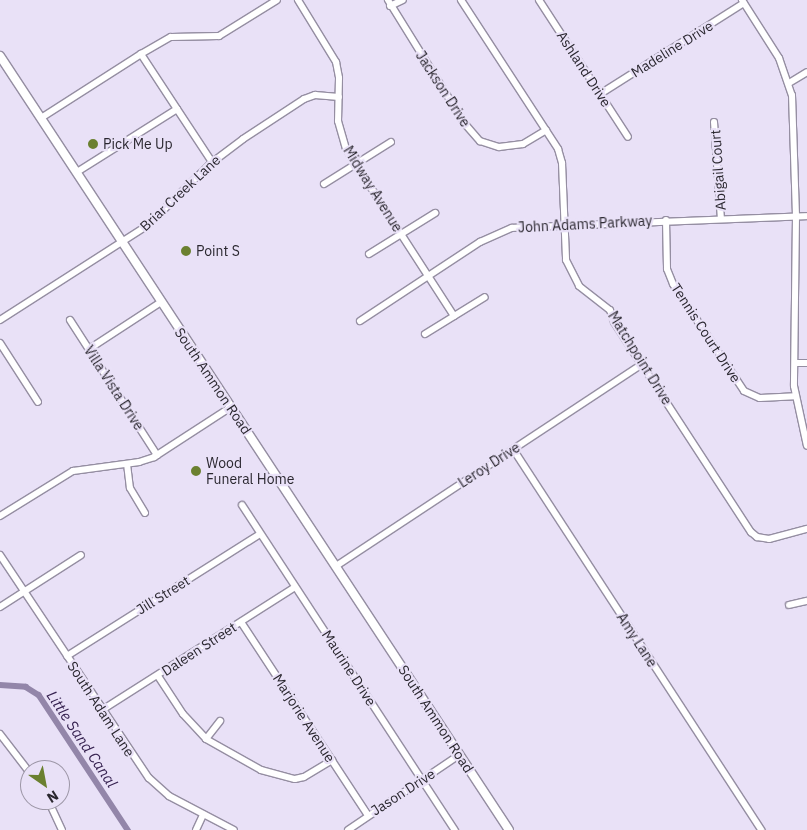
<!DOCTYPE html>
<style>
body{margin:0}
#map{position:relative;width:807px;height:830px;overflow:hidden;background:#e9e1f7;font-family:"IBM Plex Sans",sans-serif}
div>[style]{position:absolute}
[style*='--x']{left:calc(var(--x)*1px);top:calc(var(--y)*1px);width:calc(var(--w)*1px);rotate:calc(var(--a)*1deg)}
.canal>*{height:5.5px;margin:-2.75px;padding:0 2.75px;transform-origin:2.75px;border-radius:2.75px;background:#9386a9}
.roads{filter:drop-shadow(1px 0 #958ea2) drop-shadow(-1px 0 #958ea2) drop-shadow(0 1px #958ea2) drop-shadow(0 -1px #958ea2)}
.minor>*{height:6px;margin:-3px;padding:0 3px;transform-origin:3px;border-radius:3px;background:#fff}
.major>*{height:8px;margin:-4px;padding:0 4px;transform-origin:4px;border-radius:4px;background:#fff}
.dots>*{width:14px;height:14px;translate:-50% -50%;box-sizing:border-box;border:2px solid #e9e1f7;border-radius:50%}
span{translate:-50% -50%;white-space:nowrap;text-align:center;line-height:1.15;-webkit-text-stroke:4.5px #e9e1f7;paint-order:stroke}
.street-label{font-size:14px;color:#2a272f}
.poi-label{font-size:14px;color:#2a272f}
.left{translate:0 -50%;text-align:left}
.water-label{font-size:15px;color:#362250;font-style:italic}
.north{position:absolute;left:20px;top:760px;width:50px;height:50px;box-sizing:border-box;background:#e9e1f7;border:1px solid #9d97a7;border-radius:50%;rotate:147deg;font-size:14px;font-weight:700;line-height:20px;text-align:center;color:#2a272f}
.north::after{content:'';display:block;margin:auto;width:18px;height:22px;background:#6b8030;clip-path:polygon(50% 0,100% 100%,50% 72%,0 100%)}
</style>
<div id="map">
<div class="canal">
<i style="--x:0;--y:685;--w:26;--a:4"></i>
<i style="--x:26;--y:687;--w:15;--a:32"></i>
<i style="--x:39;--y:695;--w:162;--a:56.6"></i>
</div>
<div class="roads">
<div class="minor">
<i style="--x:298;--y:0;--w:73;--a:58.5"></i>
<i style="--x:336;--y:62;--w:16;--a:79"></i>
<i style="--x:339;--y:78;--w:43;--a:91.3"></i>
<i style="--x:338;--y:121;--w:29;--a:74"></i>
<i style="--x:346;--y:149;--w:199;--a:57.1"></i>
<i style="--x:388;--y:0;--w:146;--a:58.2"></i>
<i style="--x:465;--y:124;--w:23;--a:49"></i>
<i style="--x:480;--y:141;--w:20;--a:18"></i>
<i style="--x:499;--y:147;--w:24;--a:-7"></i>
<i style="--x:523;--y:144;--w:27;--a:-31"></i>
<i style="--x:461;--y:0;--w:178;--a:56.9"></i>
<i style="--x:558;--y:149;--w:15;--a:74"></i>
<i style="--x:562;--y:163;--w:97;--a:87.6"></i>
<i style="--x:566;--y:260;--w:29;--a:63"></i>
<i style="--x:579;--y:286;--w:39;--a:38"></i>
<i style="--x:610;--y:310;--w:13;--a:72"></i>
<i style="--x:614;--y:322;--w:251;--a:56.9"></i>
<i style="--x:751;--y:532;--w:8;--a:40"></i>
<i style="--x:757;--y:537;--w:12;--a:9"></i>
<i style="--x:769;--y:539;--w:39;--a:-15"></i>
<i style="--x:539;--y:0;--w:163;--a:57"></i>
<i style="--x:742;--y:0;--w:69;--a:57.5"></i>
<i style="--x:779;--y:58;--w:39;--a:71"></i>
<i style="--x:792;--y:95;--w:121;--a:88.1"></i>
<i style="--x:796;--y:216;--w:170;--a:90.7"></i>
<i style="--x:794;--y:386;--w:61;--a:77.8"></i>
<i style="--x:390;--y:6;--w:14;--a:-25"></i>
<i style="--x:789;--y:83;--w:21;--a:-31"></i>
<i style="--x:600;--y:94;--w:170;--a:-32.3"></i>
<i style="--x:177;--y:109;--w:66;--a:-123.2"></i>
<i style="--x:141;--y:54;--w:34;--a:-30"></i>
<i style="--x:171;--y:37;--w:48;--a:-1.2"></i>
<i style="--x:219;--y:36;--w:68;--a:-31.8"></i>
<i style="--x:41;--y:118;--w:119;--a:-32.6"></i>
<i style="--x:714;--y:122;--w:97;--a:85.9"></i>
<i style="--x:77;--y:172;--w:118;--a:-32.2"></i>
<i style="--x:177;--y:109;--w:64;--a:56.6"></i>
<i style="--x:324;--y:184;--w:79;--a:-32.1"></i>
<i style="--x:666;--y:220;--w:49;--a:88.8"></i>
<i style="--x:667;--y:269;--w:16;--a:68"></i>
<i style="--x:673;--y:284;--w:128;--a:56.4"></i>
<i style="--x:744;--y:391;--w:17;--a:24"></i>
<i style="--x:760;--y:398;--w:35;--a:-3"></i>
<i style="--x:369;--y:254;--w:78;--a:-31.8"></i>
<i style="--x:0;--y:320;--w:176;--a:-32.7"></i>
<i style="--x:148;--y:225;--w:87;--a:-44.5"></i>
<i style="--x:210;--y:164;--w:41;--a:-37.1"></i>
<i style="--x:243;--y:139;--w:73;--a:-33.3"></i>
<i style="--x:304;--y:99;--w:12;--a:-20"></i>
<i style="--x:315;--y:95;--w:24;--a:5"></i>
<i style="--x:70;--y:320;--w:161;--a:57.2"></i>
<i style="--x:360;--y:321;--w:144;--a:-33.4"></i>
<i style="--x:480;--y:242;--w:35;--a:-24"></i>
<i style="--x:512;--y:228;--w:295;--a:-2.3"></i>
<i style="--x:425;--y:334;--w:70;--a:-31.7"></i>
<i style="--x:0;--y:343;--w:70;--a:57.2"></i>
<i style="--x:89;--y:349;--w:86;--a:-33.1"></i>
<i style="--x:796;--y:363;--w:11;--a:0"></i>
<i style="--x:513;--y:449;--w:455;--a:56.9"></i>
<i style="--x:127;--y:464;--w:24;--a:83"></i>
<i style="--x:130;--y:488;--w:29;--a:59"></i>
<i style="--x:242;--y:505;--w:389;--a:56.8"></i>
<i style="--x:0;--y:516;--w:86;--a:-31.7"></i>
<i style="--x:73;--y:471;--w:67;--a:-7.8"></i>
<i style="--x:139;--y:462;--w:16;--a:-18"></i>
<i style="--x:154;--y:457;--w:92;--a:-33"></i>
<i style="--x:0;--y:555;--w:268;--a:56.3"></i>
<i style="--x:149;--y:778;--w:27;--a:42"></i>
<i style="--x:169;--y:796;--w:73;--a:27.6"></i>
<i style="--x:336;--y:566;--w:367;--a:-33.4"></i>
<i style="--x:789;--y:605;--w:18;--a:-13"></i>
<i style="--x:0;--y:607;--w:96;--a:-32.7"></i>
<i style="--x:241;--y:622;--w:230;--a:56.7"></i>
<i style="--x:67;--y:656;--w:228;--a:-32.3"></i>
<i style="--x:158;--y:676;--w:45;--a:56.7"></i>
<i style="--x:183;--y:714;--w:34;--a:47"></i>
<i style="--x:206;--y:739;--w:63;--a:29.4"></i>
<i style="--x:261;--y:770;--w:35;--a:15"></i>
<i style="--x:295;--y:779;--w:9;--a:-13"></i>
<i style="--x:304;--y:777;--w:33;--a:-31"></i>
<i style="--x:102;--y:710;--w:229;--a:-32.5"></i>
<i style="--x:0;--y:734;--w:49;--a:52.4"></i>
<i style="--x:206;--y:739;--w:23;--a:-52"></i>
<i style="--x:48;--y:800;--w:33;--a:65"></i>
<i style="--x:196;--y:830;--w:17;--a:-65"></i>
<i style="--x:348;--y:830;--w:134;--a:-34"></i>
</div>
<div class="major">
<i style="--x:0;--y:56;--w:926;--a:56.67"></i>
</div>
</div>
<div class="dots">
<i style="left:93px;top:144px;background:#6b8030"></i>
<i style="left:186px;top:251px;background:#6b8030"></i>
<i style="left:196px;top:471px;background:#6b8030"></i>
</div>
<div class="street-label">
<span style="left:672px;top:49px;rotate:-32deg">Madeline Drive</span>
<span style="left:584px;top:69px;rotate:57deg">Ashland Drive</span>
<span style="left:443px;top:89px;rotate:57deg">Jackson Drive</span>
<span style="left:718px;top:170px;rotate:-94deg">Abigail Court</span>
<span style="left:373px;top:189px;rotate:58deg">Midway Avenue</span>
<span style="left:180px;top:193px;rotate:-43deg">Briar Creek Lane</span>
<span style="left:585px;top:224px;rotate:-3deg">John Adams Parkway</span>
<span style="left:706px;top:333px;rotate:57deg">Tennis Court Drive</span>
<span style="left:640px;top:358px;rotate:58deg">Matchpoint Drive</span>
<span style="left:213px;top:381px;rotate:56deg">South Ammon Road</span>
<span style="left:114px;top:388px;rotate:57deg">Villa Vista Drive</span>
<span style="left:489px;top:465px;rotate:-33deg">Leroy Drive</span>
<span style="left:163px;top:595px;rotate:-32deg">Jill Street</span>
<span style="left:637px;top:640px;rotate:57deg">Amy Lane</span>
<span style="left:199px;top:649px;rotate:-33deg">Daleen Street</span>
<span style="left:349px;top:668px;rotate:57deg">Maurine Drive</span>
<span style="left:101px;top:709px;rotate:57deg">South Adam Lane</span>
<span style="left:304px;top:718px;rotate:57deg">Marjorie Avenue</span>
<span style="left:436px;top:719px;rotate:57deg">South Ammon Road</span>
<span style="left:403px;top:792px;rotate:-33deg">Jason Drive</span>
</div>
<div class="poi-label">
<span class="left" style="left:103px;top:144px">Pick Me Up</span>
<span class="left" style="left:196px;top:251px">Point S</span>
<span class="left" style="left:206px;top:471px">Wood<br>Funeral Home</span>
</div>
<div class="water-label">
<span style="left:82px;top:739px;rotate:56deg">Little Sand Canal</span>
</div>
<div class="north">N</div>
</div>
